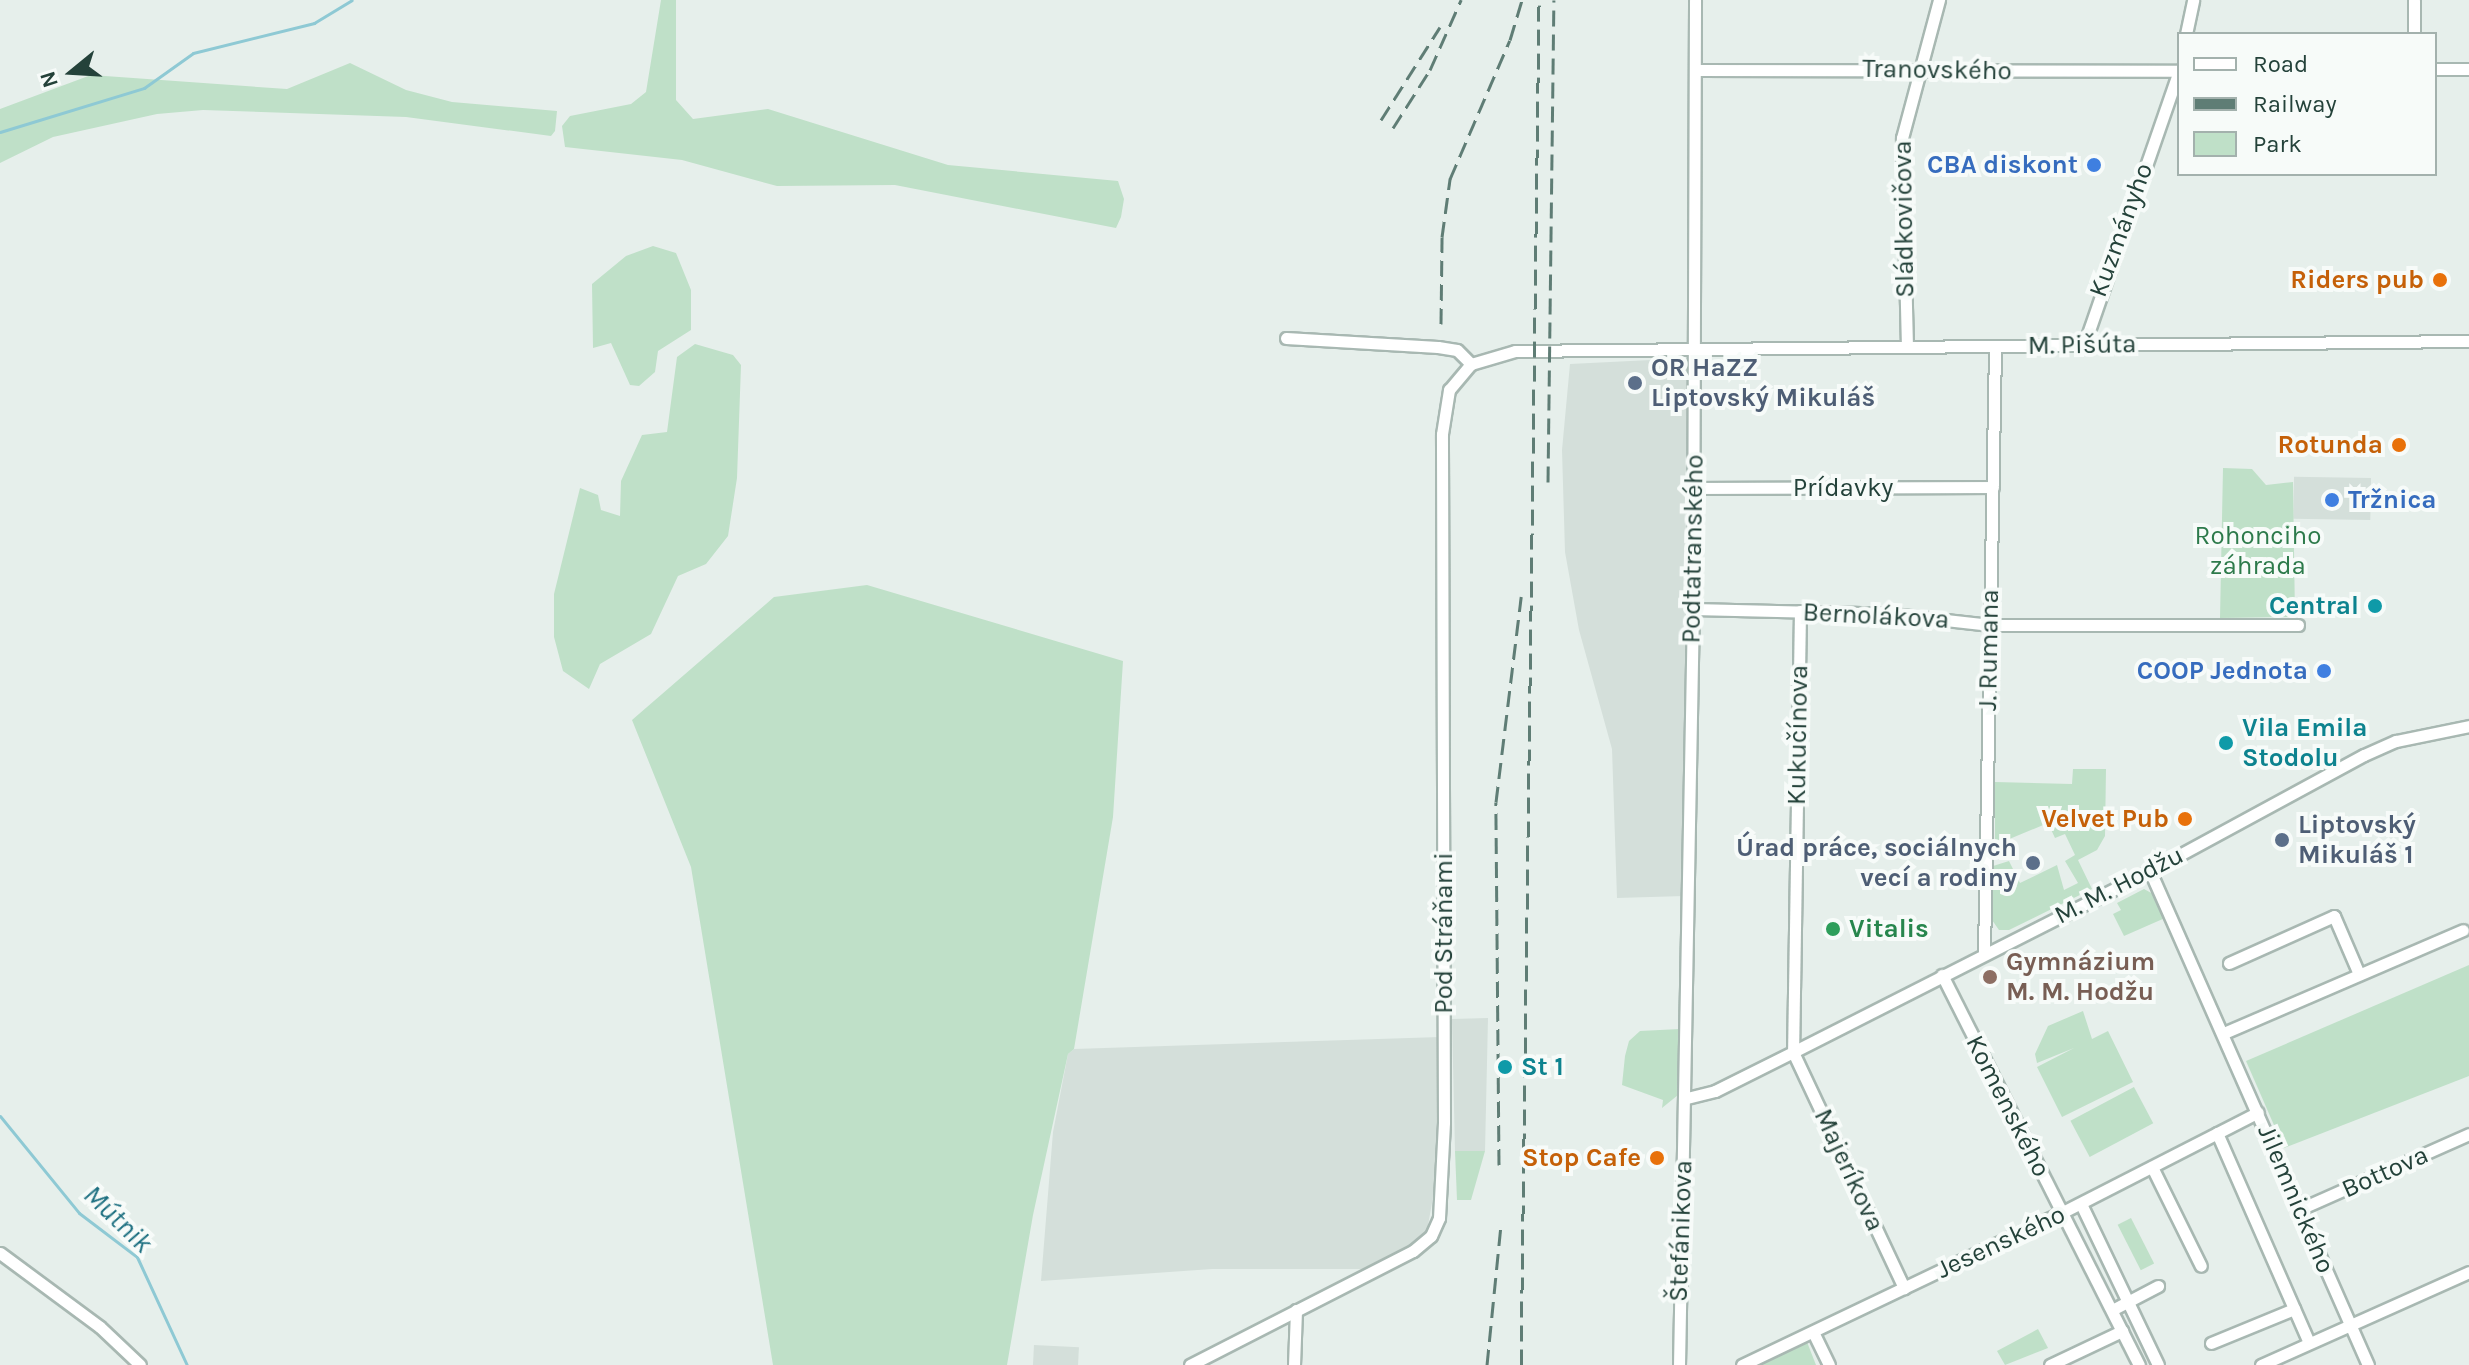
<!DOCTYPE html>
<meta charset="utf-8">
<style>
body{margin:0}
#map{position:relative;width:2469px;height:1365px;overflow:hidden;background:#e6efeb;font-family:Karla,sans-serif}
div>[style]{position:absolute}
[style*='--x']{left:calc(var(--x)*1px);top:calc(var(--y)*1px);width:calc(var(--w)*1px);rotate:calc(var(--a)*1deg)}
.built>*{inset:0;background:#d4dfda;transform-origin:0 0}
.green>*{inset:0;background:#bfe0c8;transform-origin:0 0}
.stream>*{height:3px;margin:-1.5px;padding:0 1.5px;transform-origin:1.5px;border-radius:1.5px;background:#8ec9d4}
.roads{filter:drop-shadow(2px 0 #a8b8b2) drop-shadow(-2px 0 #a8b8b2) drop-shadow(0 2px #a8b8b2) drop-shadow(0 -2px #a8b8b2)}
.minor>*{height:11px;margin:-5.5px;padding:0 5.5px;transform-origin:5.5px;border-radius:5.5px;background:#fff}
.rail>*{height:3px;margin-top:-1.5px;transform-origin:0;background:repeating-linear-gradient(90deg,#5f7d75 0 16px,transparent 0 24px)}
.dots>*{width:22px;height:22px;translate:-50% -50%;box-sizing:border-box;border:4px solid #f7fbf9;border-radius:50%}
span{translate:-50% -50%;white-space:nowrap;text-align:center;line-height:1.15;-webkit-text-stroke:8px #f7fbf9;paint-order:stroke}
.street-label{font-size:26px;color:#24423a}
.shop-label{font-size:26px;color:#366cbe;font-weight:700}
.right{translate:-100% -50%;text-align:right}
.left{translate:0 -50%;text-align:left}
.food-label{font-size:26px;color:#c56008;font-weight:700}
.service-label{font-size:26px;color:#4e5e75;font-weight:700}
.park-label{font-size:26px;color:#2d7a4b}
.culture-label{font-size:26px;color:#0d838f;font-weight:700}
.leisure-label{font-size:26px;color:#27864d;font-weight:700}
.education-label{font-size:26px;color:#785e54;font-weight:700}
.water-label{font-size:28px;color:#1c6f80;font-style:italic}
.legend{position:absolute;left:2177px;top:32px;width:260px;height:144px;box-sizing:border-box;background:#f7fbf9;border:2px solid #a3b1ad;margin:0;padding:10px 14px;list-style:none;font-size:24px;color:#24423a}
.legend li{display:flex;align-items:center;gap:16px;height:40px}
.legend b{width:40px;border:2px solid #a3b1ad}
.north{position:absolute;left:32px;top:32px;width:80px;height:80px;-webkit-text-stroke:6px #f7fbf9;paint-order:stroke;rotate:252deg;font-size:22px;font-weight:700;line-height:32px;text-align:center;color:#24423a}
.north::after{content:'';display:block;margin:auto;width:28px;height:36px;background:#24423a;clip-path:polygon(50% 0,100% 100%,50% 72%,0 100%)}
</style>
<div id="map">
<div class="built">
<i style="clip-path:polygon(1691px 358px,1684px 896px,1617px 898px,1612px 749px,1579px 630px,1565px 552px,1562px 450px,1570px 364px)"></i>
<i style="left:2371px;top:478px;width:42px;height:77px;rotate:91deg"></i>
<i style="clip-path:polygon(1488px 1018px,1485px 1151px,1455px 1151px,1452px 1019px)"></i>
<i style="clip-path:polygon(1440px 1037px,1436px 1180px,1427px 1231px,1408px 1247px,1363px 1269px,1212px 1269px,1041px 1281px,1053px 1132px,1068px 1054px,1074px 1049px)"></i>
<i style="left:1034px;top:1345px;width:45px;height:20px;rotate:3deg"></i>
</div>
<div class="green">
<i style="clip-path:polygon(661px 0,676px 0,676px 100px,693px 119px,768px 109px,948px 165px,1118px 181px,1124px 199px,1121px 217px,1116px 228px,895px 185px,777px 186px,682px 160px,565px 147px,562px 126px,570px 116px,631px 104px,646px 92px)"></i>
<i style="clip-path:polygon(350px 63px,406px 90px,452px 102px,557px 111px,555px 131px,551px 136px,406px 117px,203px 110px,157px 114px,53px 137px,0 163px,0 109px,91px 75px,287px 89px)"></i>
<i style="clip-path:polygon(653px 246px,676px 253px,691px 290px,691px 330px,658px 351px,655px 372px,639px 386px,630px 385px,611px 343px,593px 348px,592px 284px,626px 256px)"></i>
<i style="clip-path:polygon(695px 344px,733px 355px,741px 365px,737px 478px,728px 536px,706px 564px,678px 576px,651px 634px,600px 664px,589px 689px,563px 671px,554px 637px,554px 594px,580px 488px,598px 495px,601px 510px,620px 516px,621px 481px,642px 435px,667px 432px,677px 357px)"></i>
<i style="clip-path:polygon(2223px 468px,2252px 469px,2266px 485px,2293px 482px,2295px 617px,2220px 618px)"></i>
<i style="clip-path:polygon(867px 585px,1123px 661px,1113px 817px,1074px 1049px,1068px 1054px,1033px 1215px,1007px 1365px,773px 1365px,691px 867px,632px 720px,774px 597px)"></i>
<i style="clip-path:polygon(2073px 769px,2106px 769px,2105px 836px,2097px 850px,2078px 860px,2092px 889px,2009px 930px,1999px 930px,1992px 920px,1993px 866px,2009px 861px,2020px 883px,2057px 865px,2064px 890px,2078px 883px,2065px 861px,2075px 855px,2065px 834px,2055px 838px,2048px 823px,2007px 840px,2006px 849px,1995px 852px,1995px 782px,2072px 784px)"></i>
<i style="clip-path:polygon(2144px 889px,2155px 895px,2165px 918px,2124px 936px,2113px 914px,2121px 910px,2117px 903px)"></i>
<i style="clip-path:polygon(2469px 965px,2469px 1076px,2284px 1148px,2246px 1061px)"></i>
<i style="clip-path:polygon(2083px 1011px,2092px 1039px,2108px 1031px,2133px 1082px,2062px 1117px,2037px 1067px,2074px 1048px,2037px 1063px,2035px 1054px,2048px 1026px)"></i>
<i style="clip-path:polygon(1680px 1029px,1678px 1095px,1662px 1108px,1663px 1100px,1622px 1085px,1625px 1056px,1629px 1041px,1640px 1031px)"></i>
<i style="left:2134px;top:1087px;width:41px;height:72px;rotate:62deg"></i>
<i style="clip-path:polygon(1455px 1151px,1485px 1151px,1471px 1200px,1457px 1200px)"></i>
<i style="left:2131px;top:1218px;width:51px;height:15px;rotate:63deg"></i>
<i style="clip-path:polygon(2038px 1329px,2048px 1348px,2005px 1365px,1997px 1351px)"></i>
<i style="clip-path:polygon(1807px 1342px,1816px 1365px,1751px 1365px,1802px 1343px)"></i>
</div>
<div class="stream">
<i style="--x:0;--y:132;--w:151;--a:-17"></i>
<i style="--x:144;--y:88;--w:60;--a:-35.5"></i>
<i style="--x:193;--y:53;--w:125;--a:-13.9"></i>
<i style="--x:314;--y:23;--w:44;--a:-31.2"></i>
<i style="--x:0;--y:1116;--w:125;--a:50.8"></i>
<i style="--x:79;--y:1213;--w:73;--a:37.2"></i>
<i style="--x:137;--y:1257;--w:119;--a:65.2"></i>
</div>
<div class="roads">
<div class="minor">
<i style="--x:2414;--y:0;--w:34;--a:90"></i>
<i style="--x:2186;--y:34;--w:35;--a:-78"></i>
<i style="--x:2435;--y:69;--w:34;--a:0"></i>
<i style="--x:1695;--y:70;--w:484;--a:0.1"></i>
<i style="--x:1286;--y:338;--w:152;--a:3.4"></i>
<i style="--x:1438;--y:347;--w:19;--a:9"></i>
<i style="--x:1457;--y:350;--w:20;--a:45"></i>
<i style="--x:2084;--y:345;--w:290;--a:-70.9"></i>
<i style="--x:1907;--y:347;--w:209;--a:-91.4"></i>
<i style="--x:1902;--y:138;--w:143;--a:-75"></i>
<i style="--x:1694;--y:488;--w:299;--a:-0.2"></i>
<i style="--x:1693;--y:609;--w:199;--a:1.4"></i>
<i style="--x:1892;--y:614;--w:99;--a:6.4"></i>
<i style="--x:1990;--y:625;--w:308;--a:0"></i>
<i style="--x:1800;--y:611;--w:441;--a:90.9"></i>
<i style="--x:1793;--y:1052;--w:261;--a:64.8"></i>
<i style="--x:2150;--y:871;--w:540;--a:66.19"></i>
<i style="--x:1984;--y:954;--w:607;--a:-88.96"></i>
<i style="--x:2229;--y:963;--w:115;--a:-24.1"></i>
<i style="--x:2334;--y:916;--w:63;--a:66.7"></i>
<i style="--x:1942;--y:975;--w:437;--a:63.2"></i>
<i style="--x:2224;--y:1033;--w:260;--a:-23.3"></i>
<i style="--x:1687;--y:1098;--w:29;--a:-14"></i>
<i style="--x:1715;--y:1091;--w:87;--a:-26.6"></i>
<i style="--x:1793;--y:1052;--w:400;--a:-26.9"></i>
<i style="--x:2150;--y:871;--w:243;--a:-28.5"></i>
<i style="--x:2364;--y:755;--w:35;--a:-24"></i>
<i style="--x:2396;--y:741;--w:75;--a:-11.6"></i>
<i style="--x:2217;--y:1133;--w:229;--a:66.3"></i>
<i style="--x:2152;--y:1167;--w:110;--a:63.7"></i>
<i style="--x:2081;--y:1204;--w:178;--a:64.4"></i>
<i style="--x:2300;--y:1209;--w:185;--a:-23.9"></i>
<i style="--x:0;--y:1253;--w:124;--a:36.5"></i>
<i style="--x:100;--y:1327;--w:55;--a:43.5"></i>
<i style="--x:2112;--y:1310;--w:52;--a:-27.6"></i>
<i style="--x:1814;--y:1334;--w:34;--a:64"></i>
<i style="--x:2211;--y:1343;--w:90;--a:-22.3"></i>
<i style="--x:1190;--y:1365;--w:250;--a:-27.1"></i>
<i style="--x:1413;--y:1251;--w:23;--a:-40"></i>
<i style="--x:1431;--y:1236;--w:20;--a:-66"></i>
<i style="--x:1439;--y:1218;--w:96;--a:-87"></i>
<i style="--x:1444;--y:1122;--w:688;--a:-90.17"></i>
<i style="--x:1442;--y:434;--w:45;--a:-81"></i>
<i style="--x:1449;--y:390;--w:34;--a:-50"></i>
<i style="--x:1471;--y:364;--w:46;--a:-16.5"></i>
<i style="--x:1515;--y:351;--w:954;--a:-0.6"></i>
<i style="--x:1294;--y:1365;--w:55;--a:-87.9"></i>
<i style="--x:1679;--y:1365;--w:756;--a:-88.94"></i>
<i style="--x:1693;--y:609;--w:609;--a:-89.81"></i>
<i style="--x:1742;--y:1365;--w:353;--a:-25.5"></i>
<i style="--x:2061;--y:1213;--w:221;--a:-27.1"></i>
<i style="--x:2050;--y:1365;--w:80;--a:-25.3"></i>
<i style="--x:2261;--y:1365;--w:228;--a:-24.1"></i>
</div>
</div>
<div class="rail">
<i style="--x:1381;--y:120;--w:110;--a:-57.6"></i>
<i style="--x:1393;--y:128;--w:69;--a:-57.5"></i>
<i style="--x:1430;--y:70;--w:77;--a:-66.1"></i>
<i style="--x:1441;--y:324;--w:87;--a:-89.3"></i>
<i style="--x:1442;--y:237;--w:59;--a:-82.1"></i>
<i style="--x:1450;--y:179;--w:151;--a:-66.7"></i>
<i style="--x:1510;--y:40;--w:42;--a:-73.3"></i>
<i style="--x:1548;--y:482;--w:482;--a:-89.3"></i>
<i style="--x:1499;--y:1165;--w:363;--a:-90.5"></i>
<i style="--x:1496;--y:802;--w:207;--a:-83"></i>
<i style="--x:1487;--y:1365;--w:142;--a:-84.3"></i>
<i style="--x:1521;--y:1365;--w:1365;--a:-89.24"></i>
</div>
<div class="dots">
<i style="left:2094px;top:165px;background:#3f7fe0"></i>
<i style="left:2440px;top:280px;background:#e8710a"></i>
<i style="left:1635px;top:383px;background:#5c6f8a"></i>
<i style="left:2399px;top:445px;background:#e8710a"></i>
<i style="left:2332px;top:500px;background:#3f7fe0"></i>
<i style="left:2375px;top:606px;background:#0f9aa8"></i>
<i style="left:2324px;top:671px;background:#3f7fe0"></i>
<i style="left:2226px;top:743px;background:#0f9aa8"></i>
<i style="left:2185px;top:819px;background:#e8710a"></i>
<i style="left:2282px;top:840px;background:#5c6f8a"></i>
<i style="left:2033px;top:863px;background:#5c6f8a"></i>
<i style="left:1833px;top:929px;background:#2e9e5b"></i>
<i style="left:1990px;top:977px;background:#8d6e63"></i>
<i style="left:1505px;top:1067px;background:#0f9aa8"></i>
<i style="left:1657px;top:1158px;background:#e8710a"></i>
</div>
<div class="street-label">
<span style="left:1937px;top:70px;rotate:1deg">Tranovského</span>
<span style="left:1904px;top:219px;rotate:-91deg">Sládkovičova</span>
<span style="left:2121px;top:230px;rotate:-70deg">Kuzmányho</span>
<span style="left:2082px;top:345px;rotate:-1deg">M. Pišúta</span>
<span style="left:1843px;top:488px">Prídavky</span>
<span style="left:1693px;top:549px;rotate:-89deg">Podtatranského</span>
<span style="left:1876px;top:616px;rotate:3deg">Bernolákova</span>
<span style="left:1989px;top:650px;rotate:-89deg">J. Rumana</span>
<span style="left:1798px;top:735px;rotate:-89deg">Kukučínova</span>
<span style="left:2119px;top:885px;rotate:-27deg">M. M. Hodžu</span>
<span style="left:1444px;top:933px;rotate:-90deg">Pod Stráňami</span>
<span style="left:2008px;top:1106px;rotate:63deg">Komenského</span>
<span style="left:1849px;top:1170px;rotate:65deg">Majeríkova</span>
<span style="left:2385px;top:1172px;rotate:-24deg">Bottova</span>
<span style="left:2296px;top:1199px;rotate:67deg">Jilemnického</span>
<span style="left:1681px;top:1231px;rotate:-88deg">Štefánikova</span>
<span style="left:2001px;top:1242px;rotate:-25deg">Jesenského</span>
</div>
<div class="shop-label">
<span class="right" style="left:2078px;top:165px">CBA diskont</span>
<span class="left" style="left:2348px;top:500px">Tržnica</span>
<span class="right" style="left:2308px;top:671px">COOP Jednota</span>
</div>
<div class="food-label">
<span class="right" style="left:2424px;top:280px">Riders pub</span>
<span class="right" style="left:2383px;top:445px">Rotunda</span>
<span class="right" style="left:2169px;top:819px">Velvet Pub</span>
<span class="right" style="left:1641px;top:1158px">Stop Cafe</span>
</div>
<div class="service-label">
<span class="left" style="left:1651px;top:383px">OR HaZZ<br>Liptovský Mikuláš</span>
<span class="left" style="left:2298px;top:840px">Liptovský<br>Mikuláš 1</span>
<span class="right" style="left:2017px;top:863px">Úrad práce, sociálnych<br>vecí a rodiny</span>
</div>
<div class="park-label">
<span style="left:2258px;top:551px">Rohonciho<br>záhrada</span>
</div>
<div class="culture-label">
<span class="right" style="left:2359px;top:606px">Central</span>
<span class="left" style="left:2242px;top:743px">Vila Emila<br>Stodolu</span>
<span class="left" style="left:1521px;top:1067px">St 1</span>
</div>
<div class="leisure-label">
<span class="left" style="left:1849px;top:929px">Vitalis</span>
</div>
<div class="education-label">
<span class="left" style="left:2006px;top:977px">Gymnázium<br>M. M. Hodžu</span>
</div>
<div class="water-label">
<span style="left:118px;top:1219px;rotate:44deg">Mútnik</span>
</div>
<ul class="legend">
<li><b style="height:10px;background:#fff"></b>Road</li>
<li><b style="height:10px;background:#5f7d75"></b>Railway</li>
<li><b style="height:22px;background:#bfe0c8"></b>Park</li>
</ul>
<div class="north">N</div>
</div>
